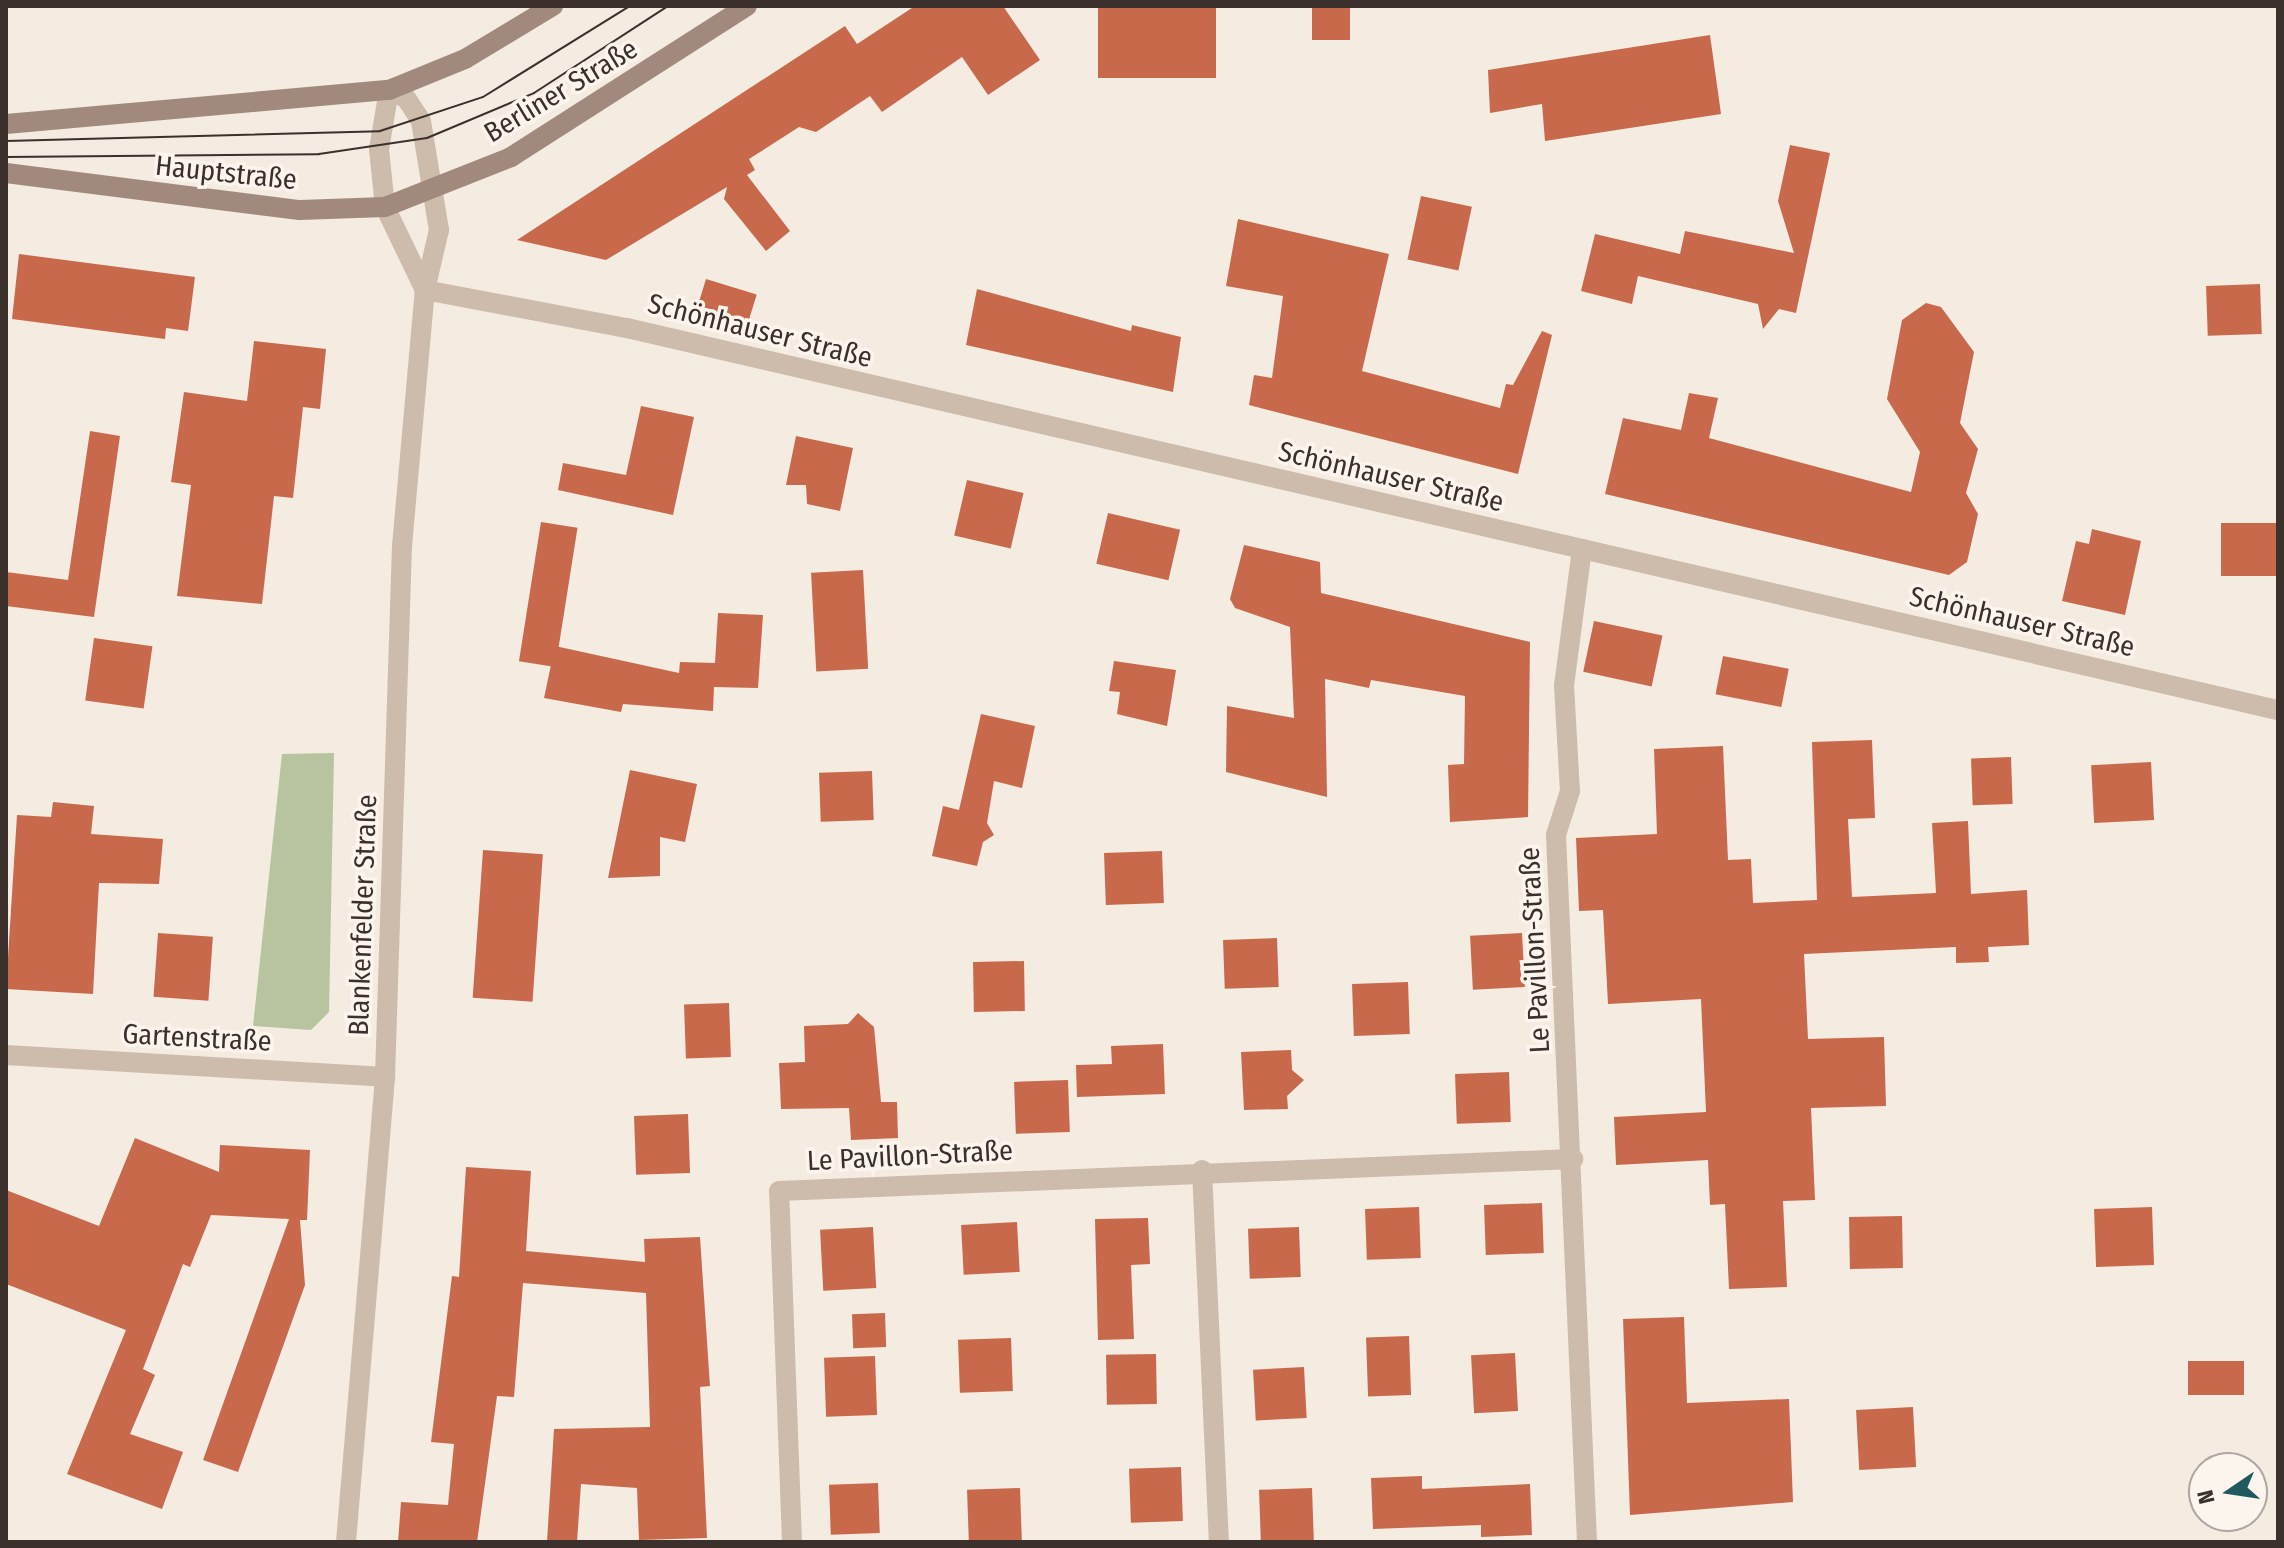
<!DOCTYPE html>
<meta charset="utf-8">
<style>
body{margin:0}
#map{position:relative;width:2284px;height:1548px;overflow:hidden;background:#f4ebe1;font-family:"Fira Sans Condensed",sans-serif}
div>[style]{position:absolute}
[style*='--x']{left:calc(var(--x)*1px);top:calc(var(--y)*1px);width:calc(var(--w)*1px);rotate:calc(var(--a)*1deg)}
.green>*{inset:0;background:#b8c4a0}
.building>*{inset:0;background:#c8694b;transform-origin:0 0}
.minor>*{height:20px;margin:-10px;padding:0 10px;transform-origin:10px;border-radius:10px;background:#cdbbac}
.tertiary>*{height:20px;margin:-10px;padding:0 10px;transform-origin:10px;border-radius:10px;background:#cdbbac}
.secondary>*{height:20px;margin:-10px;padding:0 10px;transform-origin:10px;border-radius:10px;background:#a18a7d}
.tram>*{height:2px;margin:-1px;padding:0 1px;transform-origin:1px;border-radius:1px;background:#3b302b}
span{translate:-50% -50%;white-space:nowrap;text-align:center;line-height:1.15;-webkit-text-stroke:7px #fbf5ee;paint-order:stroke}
.street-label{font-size:28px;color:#3b302b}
.frame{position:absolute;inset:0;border:8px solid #3b302b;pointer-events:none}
.north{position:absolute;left:2188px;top:1452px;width:80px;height:80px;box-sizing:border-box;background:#fbf5ee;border:2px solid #aea6a0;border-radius:50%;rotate:257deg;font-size:22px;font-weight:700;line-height:32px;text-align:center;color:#3b302b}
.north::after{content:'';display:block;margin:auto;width:28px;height:36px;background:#1f5a5e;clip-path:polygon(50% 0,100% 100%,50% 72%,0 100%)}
</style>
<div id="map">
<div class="green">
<i style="clip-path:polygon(334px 753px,329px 1012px,311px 1030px,253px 1026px,282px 754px)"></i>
</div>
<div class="building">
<i style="clip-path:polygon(915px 6px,1003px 6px,1040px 60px,988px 95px,962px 57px,882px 112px,870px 96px,816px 132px,799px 127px,749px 159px,755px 170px,747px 175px,790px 231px,766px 251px,724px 199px,727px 187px,606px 260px,517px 240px,845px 26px,857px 44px)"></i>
<i style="left:1098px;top:6px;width:118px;height:72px"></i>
<i style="left:1312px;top:6px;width:38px;height:34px"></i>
<i style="clip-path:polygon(1710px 35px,1721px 114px,1545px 141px,1542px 104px,1490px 113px,1488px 70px)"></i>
<i style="clip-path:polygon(1790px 145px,1830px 153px,1796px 313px,1779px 309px,1763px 329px,1758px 304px,1638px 276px,1632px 304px,1581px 291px,1595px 234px,1680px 254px,1685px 231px,1794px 253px,1778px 201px)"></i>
<i style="left:1421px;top:196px;width:52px;height:65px;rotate:12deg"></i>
<i style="clip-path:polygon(1238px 219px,1389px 254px,1362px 371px,1500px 408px,1506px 384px,1513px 385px,1542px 331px,1552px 335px,1518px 474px,1249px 405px,1254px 375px,1272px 378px,1283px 296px,1226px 286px)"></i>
<i style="clip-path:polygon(19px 254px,195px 277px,188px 331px,166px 328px,165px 339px,12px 319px)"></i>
<i style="left:706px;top:279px;width:53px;height:33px;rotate:17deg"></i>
<i style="left:2260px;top:284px;width:50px;height:54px;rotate:88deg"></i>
<i style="clip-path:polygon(977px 289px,1131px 331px,1132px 325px,1181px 337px,1173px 392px,966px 345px)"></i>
<i style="clip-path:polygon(1926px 303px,1941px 307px,1974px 352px,1960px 423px,1978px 449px,1966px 493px,1978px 514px,1967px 562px,1949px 575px,1605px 494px,1623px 418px,1681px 430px,1689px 393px,1718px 398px,1709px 438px,1911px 492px,1920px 452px,1887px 399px,1902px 320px)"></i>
<i style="clip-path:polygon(254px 341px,326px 349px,320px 409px,303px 407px,293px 498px,274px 496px,262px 604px,177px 596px,191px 485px,171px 482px,184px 392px,247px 401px)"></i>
<i style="clip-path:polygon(641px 406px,694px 417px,673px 515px,558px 490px,563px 463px,626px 475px)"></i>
<i style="clip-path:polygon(90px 431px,120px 436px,94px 617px,6px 606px,6px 572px,68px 580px)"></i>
<i style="clip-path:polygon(796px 436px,853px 448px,840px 511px,807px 504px,806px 485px,786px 485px)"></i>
<i style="left:967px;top:480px;width:58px;height:57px;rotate:13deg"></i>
<i style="left:1108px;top:513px;width:74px;height:52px;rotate:13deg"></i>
<i style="left:541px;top:522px;width:37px;height:141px;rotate:9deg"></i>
<i style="left:2278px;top:523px;width:53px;height:57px;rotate:90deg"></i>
<i style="clip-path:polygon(2092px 529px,2141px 541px,2125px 615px,2062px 601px,2076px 541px,2089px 544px)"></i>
<i style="clip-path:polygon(1244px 545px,1320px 562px,1321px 593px,1530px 642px,1528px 817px,1450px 822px,1448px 765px,1464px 764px,1465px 696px,1371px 680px,1369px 688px,1325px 679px,1327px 797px,1226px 772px,1227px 706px,1294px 718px,1290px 627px,1235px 608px,1230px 599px)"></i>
<i style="left:863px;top:570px;width:99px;height:52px;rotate:87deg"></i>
<i style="clip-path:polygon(718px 613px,763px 615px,758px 688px,714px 687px,713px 711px,623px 704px,621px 712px,544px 698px,555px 646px,679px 673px,680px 662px,715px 663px)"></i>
<i style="left:1594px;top:621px;width:70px;height:52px;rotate:12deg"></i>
<i style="left:94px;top:638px;width:59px;height:63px;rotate:8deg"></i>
<i style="left:1723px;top:656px;width:67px;height:39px;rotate:11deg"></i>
<i style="clip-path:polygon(1114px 661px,1176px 670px,1167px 726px,1117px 714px,1120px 692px,1109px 691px)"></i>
<i style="clip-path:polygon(981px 714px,1035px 726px,1022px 788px,994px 781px,987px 823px,994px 835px,983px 842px,977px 866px,932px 856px,943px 806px,959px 810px)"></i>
<i style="clip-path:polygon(1872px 740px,1875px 818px,1848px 819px,1852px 897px,1936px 893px,1932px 823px,1968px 821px,1971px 894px,2027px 890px,2029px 945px,1988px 947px,1989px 962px,1956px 963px,1956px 947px,1804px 954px,1808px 1039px,1884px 1037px,1886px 1106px,1811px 1108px,1815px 1200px,1783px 1201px,1787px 1287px,1729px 1289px,1725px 1204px,1710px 1205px,1708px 1160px,1616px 1165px,1614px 1117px,1706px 1112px,1701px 999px,1608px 1004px,1603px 910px,1579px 911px,1576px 838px,1657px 834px,1654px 749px,1723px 746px,1728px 860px,1751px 859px,1753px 903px,1817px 900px,1812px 742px)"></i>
<i style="left:2011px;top:757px;width:47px;height:40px;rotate:88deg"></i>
<i style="left:2151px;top:762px;width:58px;height:60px;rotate:87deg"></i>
<i style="clip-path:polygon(630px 770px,697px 784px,685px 842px,660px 837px,660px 876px,608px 878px)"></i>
<i style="left:872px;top:771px;width:49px;height:53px;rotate:88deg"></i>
<i style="clip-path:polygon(53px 802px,94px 806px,91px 834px,163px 839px,159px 884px,99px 883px,93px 994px,6px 989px,17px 815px,51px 817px)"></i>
<i style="left:483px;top:850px;width:60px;height:148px;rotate:4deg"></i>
<i style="left:1162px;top:851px;width:52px;height:58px;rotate:88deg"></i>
<i style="left:158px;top:933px;width:55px;height:64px;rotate:4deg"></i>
<i style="left:1522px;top:933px;width:54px;height:52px;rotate:87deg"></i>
<i style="left:1277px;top:938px;width:49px;height:54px;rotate:88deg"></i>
<i style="left:1024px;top:961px;width:50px;height:51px;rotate:89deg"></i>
<i style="left:1408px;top:982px;width:52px;height:56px;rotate:88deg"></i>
<i style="left:729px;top:1003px;width:54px;height:45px;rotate:88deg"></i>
<i style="clip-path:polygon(858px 1013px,874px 1027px,881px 1102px,897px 1102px,898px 1138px,851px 1140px,849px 1108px,781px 1109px,779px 1063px,805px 1062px,804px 1026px,848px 1024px)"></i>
<i style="clip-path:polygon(1163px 1044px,1165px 1094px,1077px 1097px,1076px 1065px,1112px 1064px,1111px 1046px)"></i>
<i style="clip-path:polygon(1291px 1050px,1292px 1070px,1304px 1080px,1287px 1096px,1288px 1109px,1244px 1110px,1241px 1052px)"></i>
<i style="left:1509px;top:1072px;width:50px;height:54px;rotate:88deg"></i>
<i style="left:1068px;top:1080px;width:52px;height:54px;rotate:88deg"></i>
<i style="left:688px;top:1114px;width:59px;height:54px;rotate:88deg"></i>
<i style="clip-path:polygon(135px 1138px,219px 1172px,220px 1145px,310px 1150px,307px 1220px,300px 1220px,305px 1285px,238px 1472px,203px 1460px,289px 1219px,211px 1215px,190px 1267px,183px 1264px,143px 1369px,155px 1375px,130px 1434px,183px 1452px,162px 1509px,67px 1474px,126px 1330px,6px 1284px,6px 1190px,99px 1226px)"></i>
<i style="clip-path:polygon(466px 1167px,531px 1171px,526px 1251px,645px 1262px,644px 1239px,700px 1237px,710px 1386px,700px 1387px,707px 1538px,639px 1540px,637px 1488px,581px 1484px,577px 1542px,547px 1542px,554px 1429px,650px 1427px,646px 1293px,523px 1283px,514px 1397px,497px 1396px,477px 1542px,398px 1542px,401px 1502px,448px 1505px,454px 1444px,431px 1442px,452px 1276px,459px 1277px)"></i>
<i style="left:1542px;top:1203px;width:50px;height:58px;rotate:88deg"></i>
<i style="left:1419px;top:1207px;width:51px;height:54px;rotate:88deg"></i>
<i style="left:2152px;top:1207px;width:58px;height:58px;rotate:88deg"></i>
<i style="left:1902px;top:1216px;width:52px;height:53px;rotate:89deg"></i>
<i style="clip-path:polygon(1148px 1218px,1150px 1264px,1131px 1265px,1134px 1339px,1098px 1340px,1095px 1219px)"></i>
<i style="left:1017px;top:1222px;width:50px;height:56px;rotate:87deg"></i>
<i style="left:873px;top:1227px;width:61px;height:53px;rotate:87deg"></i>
<i style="left:1299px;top:1227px;width:50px;height:51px;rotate:88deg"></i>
<i style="left:885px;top:1313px;width:34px;height:33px;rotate:88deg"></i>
<i style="clip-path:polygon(1684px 1317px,1687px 1403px,1789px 1399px,1793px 1502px,1630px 1515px,1623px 1319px)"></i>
<i style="left:1409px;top:1336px;width:59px;height:43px;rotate:88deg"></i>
<i style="left:1011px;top:1338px;width:53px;height:53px;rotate:88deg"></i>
<i style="left:1515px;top:1353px;width:58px;height:44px;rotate:87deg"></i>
<i style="left:1156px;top:1354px;width:50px;height:50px;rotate:89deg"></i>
<i style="left:875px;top:1356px;width:59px;height:51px;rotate:88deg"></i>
<i style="left:2244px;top:1361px;width:34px;height:56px;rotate:90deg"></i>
<i style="left:1304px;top:1367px;width:51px;height:51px;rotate:87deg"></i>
<i style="left:1913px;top:1407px;width:60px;height:57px;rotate:87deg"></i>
<i style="left:1181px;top:1467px;width:54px;height:52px;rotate:88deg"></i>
<i style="clip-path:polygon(1422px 1476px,1422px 1489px,1530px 1484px,1532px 1535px,1481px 1537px,1481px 1525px,1373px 1529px,1371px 1478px)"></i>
<i style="left:878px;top:1483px;width:50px;height:49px;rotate:88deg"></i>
<i style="left:1020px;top:1488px;width:54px;height:53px;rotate:88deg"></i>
<i style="left:1312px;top:1488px;width:53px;height:53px;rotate:88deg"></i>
</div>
<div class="minor">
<i style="--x:1582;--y:549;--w:137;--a:97.5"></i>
<i style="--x:1564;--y:685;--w:106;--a:86.8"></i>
<i style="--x:1570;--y:791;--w:46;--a:107.7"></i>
<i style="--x:1556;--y:835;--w:708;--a:87.49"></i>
<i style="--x:6;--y:1055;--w:380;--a:3.3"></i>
<i style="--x:1202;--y:1170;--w:372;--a:87.4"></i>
<i style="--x:792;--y:1542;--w:351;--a:-92.1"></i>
<i style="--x:779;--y:1191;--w:795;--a:-2.31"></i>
</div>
<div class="tertiary">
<i style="--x:425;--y:290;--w:206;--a:10.7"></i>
<i style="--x:627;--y:328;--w:1695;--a:13.03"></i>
<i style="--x:346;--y:1542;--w:467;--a:-85.2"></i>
<i style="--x:385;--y:1077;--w:531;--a:-88.17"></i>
<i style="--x:402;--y:546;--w:257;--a:-84.9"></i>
<i style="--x:425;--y:290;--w:62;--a:-76.9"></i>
<i style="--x:439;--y:230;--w:110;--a:-99.4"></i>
<i style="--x:421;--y:121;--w:27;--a:-123"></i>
<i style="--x:406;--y:98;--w:19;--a:-155"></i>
<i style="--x:389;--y:90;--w:60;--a:99.6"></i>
<i style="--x:379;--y:149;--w:58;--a:84.1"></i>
<i style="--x:385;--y:207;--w:92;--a:64.3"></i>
</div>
<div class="secondary">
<i style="--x:6;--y:124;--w:385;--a:-5.1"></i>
<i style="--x:389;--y:90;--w:82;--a:-22.2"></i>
<i style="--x:465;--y:59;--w:103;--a:-31.1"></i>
<i style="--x:6;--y:173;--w:296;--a:7.2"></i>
<i style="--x:300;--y:210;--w:85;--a:-2"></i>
<i style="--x:385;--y:207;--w:136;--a:-21.6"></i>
<i style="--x:511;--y:157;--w:280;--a:-32.6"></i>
</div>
<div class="tram">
<i style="--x:6;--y:141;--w:374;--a:-1.5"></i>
<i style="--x:380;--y:131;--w:108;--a:-18.3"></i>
<i style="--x:483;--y:97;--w:173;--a:-31.8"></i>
<i style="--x:6;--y:157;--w:313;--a:-0.5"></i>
<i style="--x:319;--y:154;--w:109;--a:-8.4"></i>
<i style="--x:427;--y:138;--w:116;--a:-22.8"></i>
<i style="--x:534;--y:93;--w:160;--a:-33"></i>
</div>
<div class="street-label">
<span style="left:561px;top:91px;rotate:-31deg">Berliner Straße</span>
<span style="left:226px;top:173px;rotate:6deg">Hauptstraße</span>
<span style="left:760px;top:331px;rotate:14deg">Schönhauser Straße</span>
<span style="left:1391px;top:477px;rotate:13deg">Schönhauser Straße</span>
<span style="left:2022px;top:622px;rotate:13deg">Schönhauser Straße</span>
<span style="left:363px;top:915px;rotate:-88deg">Blankenfelder Straße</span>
<span style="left:1535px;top:950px;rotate:-93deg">Le Pavillon-Straße</span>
<span style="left:197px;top:1038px;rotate:3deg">Gartenstraße</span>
<span style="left:910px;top:1156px;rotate:-3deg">Le Pavillon-Straße</span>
</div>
<div class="frame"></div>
<div class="north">N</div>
</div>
